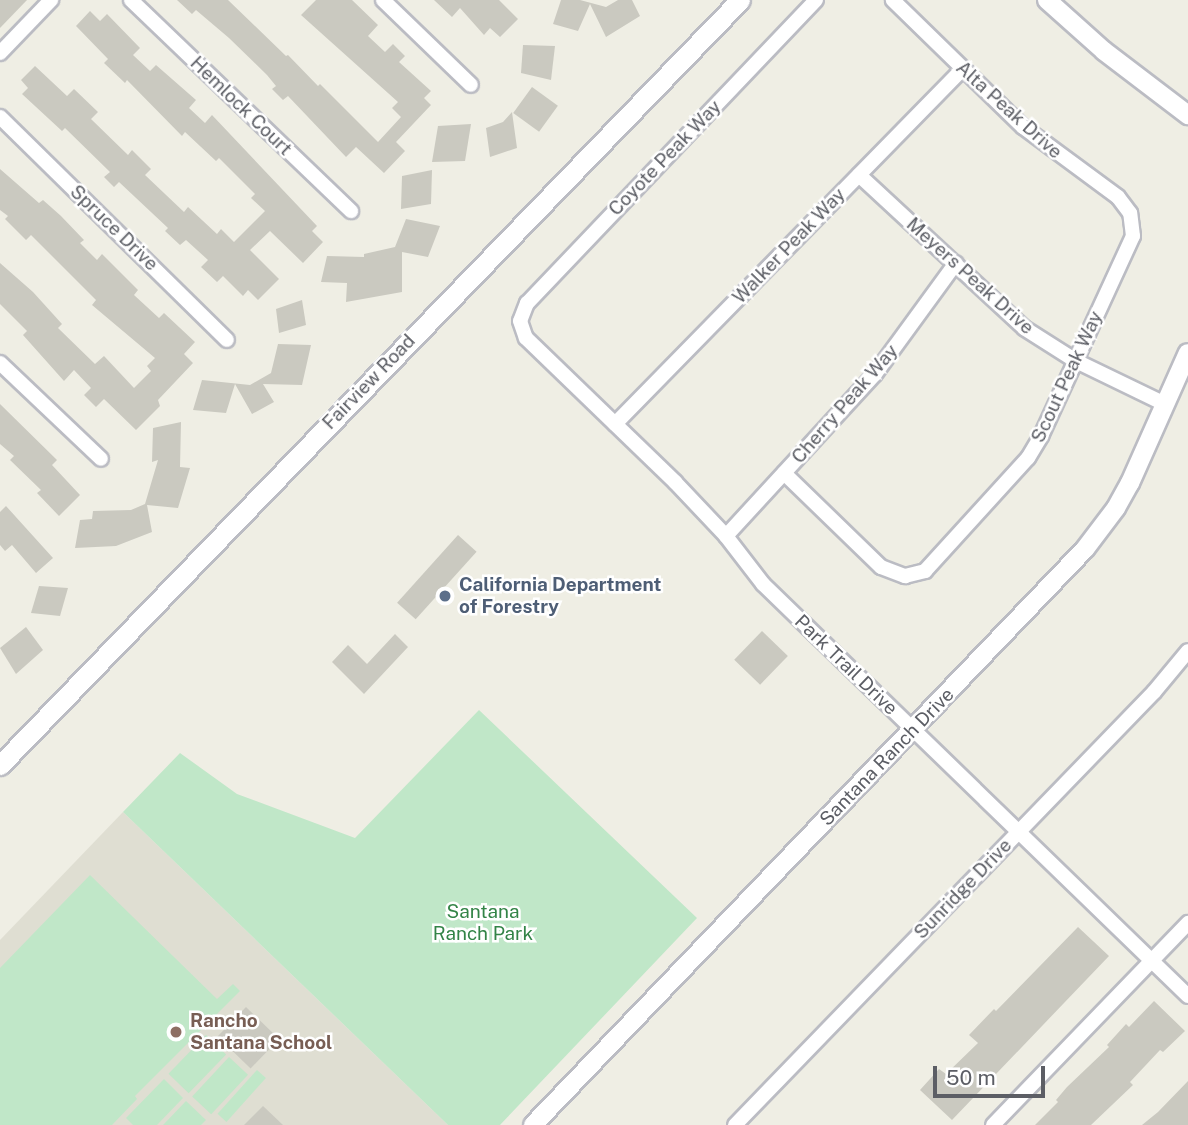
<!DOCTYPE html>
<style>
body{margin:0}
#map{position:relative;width:1188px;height:1125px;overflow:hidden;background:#efeee4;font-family:"Public Sans",sans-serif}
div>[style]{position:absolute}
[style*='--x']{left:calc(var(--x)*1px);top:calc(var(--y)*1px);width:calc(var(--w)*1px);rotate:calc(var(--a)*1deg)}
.education>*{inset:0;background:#dfded2}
.green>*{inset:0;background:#c0e7c8;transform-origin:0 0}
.building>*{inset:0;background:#cac9c0;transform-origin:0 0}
.roads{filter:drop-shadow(2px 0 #bbbcc3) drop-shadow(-2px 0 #bbbcc3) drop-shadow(0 2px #bbbcc3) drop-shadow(0 -2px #bbbcc3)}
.minor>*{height:14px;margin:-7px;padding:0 7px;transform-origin:7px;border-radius:7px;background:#fff}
.tertiary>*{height:18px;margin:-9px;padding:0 9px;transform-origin:9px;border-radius:9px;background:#fff}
.secondary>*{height:19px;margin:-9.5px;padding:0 9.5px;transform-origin:9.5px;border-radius:9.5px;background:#fff}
.dots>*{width:19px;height:19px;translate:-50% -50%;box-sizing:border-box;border:4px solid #fff;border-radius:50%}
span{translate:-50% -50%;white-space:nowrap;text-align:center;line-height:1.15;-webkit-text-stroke:5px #fff;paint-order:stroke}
.street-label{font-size:19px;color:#5c5e65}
.service-label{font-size:19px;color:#4e5e75;font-weight:700}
.left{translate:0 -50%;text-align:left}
.park-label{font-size:19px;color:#338447}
.education-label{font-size:19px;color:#785e54;font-weight:700}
.scale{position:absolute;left:933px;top:1066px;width:112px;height:32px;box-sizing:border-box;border:4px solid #5c5e65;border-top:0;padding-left:9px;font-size:21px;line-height:24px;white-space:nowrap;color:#5c5e65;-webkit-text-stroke:5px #fff;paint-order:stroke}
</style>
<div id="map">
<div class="education">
<i style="clip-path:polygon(123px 812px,448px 1125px,0 1125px,0 940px)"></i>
</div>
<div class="green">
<i style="clip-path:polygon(479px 710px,697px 918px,500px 1125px,448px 1125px,123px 812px,180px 753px,237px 794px,355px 838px)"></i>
<i style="clip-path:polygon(90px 875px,217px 999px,233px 984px,240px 991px,135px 1096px,137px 1099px,112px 1125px,0 1125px,0 968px)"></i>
<i style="left:206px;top:1035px;width:28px;height:54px;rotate:44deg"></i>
<i style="left:229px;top:1057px;width:26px;height:54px;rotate:43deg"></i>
<i style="left:257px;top:1070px;width:12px;height:59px;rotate:42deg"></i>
<i style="clip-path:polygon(164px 1079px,183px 1098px,157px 1125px,133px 1125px,126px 1118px)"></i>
<i style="clip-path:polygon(186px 1101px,206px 1120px,201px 1125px,163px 1125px)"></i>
</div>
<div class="building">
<i style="clip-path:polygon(0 0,27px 0,0 28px)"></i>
<i style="clip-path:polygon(177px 0,228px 0,286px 56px,288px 55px,318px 86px,320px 84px,378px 142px,401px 117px,392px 108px,398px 102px,301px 15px,316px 0,352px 0,378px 25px,368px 36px,385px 52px,393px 44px,405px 56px,399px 62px,431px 91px,424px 98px,431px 105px,396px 142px,405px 151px,384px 173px,356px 147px,346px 157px,288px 96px,283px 100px,272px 89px,276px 86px,267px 75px,229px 38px,196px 10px,192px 14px)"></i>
<i style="clip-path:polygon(434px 0,499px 0,518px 19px,500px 37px,490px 28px,484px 35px,460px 8px,452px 17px)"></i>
<i style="clip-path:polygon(561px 0,580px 0,606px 7px,618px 0,632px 0,640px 16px,606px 37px,590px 4px,578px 31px,553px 24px)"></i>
<i style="clip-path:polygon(90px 11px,100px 21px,107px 14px,140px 48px,133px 55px,150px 71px,156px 65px,196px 100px,189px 108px,205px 123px,212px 115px,317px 226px,312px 231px,323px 242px,303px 263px,270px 231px,250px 250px,279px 279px,258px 300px,248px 290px,243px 296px,223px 276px,217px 282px,201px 267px,208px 260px,186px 240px,180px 245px,165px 231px,168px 228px,119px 182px,114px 187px,104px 177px,110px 172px,65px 128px,62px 131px,22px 94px,28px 88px,21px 80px,35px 66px,67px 96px,74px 89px,98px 112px,91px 119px,128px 155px,132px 150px,151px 169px,145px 175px,184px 212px,188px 207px,217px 234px,221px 229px,234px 242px,265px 211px,251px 198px,255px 194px,219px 158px,216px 161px,185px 132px,182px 136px,127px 80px,125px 83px,104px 63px,108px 59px,76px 26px)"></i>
<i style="clip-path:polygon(523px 45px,555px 46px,551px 80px,521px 73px)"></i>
<i style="left:532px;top:87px;width:32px;height:32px;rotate:36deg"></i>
<i style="clip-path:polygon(512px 112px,517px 148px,490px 157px,486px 128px,503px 122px)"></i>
<i style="clip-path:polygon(471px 124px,465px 161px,432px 162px,438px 126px)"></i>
<i style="clip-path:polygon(0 169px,39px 203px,43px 200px,61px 216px,84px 240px,80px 243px,97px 260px,102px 254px,138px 290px,134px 295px,159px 318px,164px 313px,195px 342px,184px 354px,193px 363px,158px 400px,160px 406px,136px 430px,104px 399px,96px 407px,84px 395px,91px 388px,74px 370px,64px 381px,23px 335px,27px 331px,0 304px,0 263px,33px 292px,62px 324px,58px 328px,95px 364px,104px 356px,134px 388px,151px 371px,147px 366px,155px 358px,92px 305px,96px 300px,31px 235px,26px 240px,5px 219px,8px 216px,0 210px)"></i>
<i style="clip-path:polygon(432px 170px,431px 204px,401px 209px,402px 176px)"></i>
<i style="clip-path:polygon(406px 219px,440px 226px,428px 257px,402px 252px,402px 292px,346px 302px,347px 283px,321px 282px,327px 256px,364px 257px,364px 254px,395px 247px)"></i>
<i style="clip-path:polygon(302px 300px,306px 325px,279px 333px,276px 309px)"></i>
<i style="clip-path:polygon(278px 344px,311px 345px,302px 385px,263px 384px,274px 402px,252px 414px,235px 384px,226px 413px,193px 410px,202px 380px,250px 385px,271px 373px)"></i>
<i style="clip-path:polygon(0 404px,57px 460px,52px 465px,80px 495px,59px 516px,37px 493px,41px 490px,10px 460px,14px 456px,0 444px)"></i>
<i style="clip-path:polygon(181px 422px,180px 467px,190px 468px,178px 508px,147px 505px,152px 532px,116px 546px,75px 548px,80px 520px,92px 519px,93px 511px,131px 510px,145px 504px,158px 460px,152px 462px,153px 428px)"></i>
<i style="clip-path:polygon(6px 506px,53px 558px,36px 573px,12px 545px,5px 551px,0 545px,0 512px)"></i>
<i style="left:458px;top:535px;width:25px;height:91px;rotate:42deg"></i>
<i style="clip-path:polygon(39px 586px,68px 588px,60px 616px,31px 613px)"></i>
<i style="clip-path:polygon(26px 627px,43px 650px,16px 674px,0 648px)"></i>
<i style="left:762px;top:631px;width:36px;height:40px;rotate:44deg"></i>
<i style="clip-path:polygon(395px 634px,408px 647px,364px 694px,332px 662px,348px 645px,367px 664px)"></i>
<i style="clip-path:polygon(1078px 927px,1109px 956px,952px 1120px,920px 1090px,939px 1069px,946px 1074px,978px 1043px,969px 1035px,994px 1009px,996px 1011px)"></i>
<i style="clip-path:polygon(1154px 1001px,1185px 1031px,1163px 1052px,1160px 1050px,1130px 1082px,1133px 1085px,1091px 1125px,1035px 1125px,1058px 1102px,1056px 1100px,1067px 1087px,1109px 1047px,1107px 1045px,1126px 1024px,1129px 1027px)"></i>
<i style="left:246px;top:1007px;width:46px;height:41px;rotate:44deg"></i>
<i style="clip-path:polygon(1188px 1081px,1188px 1125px,1142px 1125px,1158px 1112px)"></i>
<i style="clip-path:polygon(263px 1106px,283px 1125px,244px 1125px)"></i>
</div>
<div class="roads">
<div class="minor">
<i style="--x:131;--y:0;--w:305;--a:43.8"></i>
<i style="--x:383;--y:0;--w:122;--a:44"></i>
<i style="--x:816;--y:0;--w:419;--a:133.6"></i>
<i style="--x:527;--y:303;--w:19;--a:111"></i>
<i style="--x:520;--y:321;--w:18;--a:71"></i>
<i style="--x:526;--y:338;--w:207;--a:44"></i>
<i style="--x:675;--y:482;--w:74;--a:46.6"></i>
<i style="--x:726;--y:536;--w:61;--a:52.4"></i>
<i style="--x:763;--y:584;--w:592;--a:44.11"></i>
<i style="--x:0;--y:53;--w:74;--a:-46.1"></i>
<i style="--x:0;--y:117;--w:318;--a:44.5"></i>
<i style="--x:859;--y:175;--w:225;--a:42.8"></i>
<i style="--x:1024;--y:328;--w:62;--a:32.4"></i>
<i style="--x:1076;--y:361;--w:99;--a:25.8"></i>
<i style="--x:0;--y:363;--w:139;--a:43.5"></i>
<i style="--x:615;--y:424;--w:497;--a:-45.6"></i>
<i style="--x:784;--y:473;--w:135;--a:44.1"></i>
<i style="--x:881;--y:567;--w:26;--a:21"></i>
<i style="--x:905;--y:576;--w:21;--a:-14"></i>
<i style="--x:925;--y:571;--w:153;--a:-47.7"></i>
<i style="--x:1028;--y:458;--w:26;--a:-59"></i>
<i style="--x:1041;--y:436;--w:220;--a:-65.3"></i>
<i style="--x:1133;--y:236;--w:23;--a:-97"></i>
<i style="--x:1130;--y:213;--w:20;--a:-127"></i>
<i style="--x:1118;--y:197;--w:118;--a:-143.6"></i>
<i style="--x:1023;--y:127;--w:182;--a:-135.7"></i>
<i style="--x:726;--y:536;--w:220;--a:-47.4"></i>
<i style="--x:875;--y:374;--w:137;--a:-53.9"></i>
<i style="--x:735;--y:1125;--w:603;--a:-45.94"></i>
<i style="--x:1154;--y:692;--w:53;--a:-50.3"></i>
<i style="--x:993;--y:1125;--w:281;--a:-46"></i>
</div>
<div class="tertiary">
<i style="--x:1047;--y:0;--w:76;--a:41.8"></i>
<i style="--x:1104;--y:51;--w:106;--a:37.3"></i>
<i style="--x:533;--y:1125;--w:798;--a:-46.22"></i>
<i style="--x:1085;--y:549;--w:51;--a:-52.9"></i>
<i style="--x:1116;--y:508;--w:29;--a:-61"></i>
<i style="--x:1130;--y:483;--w:142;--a:-66"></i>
</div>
<div class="secondary">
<i style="--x:0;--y:765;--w:1064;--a:-45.95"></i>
</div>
</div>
<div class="dots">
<i style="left:445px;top:596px;background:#5c6f8a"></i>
<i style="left:176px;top:1032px;background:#8d6e63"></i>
</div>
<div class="street-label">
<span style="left:241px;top:106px;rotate:44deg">Hemlock Court</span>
<span style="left:1009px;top:110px;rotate:42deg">Alta Peak Drive</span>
<span style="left:665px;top:158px;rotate:-46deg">Coyote Peak Way</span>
<span style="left:114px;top:228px;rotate:44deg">Spruce Drive</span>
<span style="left:789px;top:246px;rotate:-46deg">Walker Peak Way</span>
<span style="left:970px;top:276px;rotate:42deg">Meyers Peak Drive</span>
<span style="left:1067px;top:377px;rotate:-65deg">Scout Peak Way</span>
<span style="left:369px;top:382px;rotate:-46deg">Fairview Road</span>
<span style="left:845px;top:404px;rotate:-49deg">Cherry Peak Way</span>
<span style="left:846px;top:665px;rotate:44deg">Park Trail Drive</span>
<span style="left:887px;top:757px;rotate:-46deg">Santana Ranch Drive</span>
<span style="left:963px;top:889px;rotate:-46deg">Sunridge Drive</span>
</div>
<div class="service-label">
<span class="left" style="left:459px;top:596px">California Department<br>of Forestry</span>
</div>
<div class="park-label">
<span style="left:483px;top:923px">Santana<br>Ranch Park</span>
</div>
<div class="education-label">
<span class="left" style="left:190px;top:1032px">Rancho<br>Santana School</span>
</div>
<div class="scale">50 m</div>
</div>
